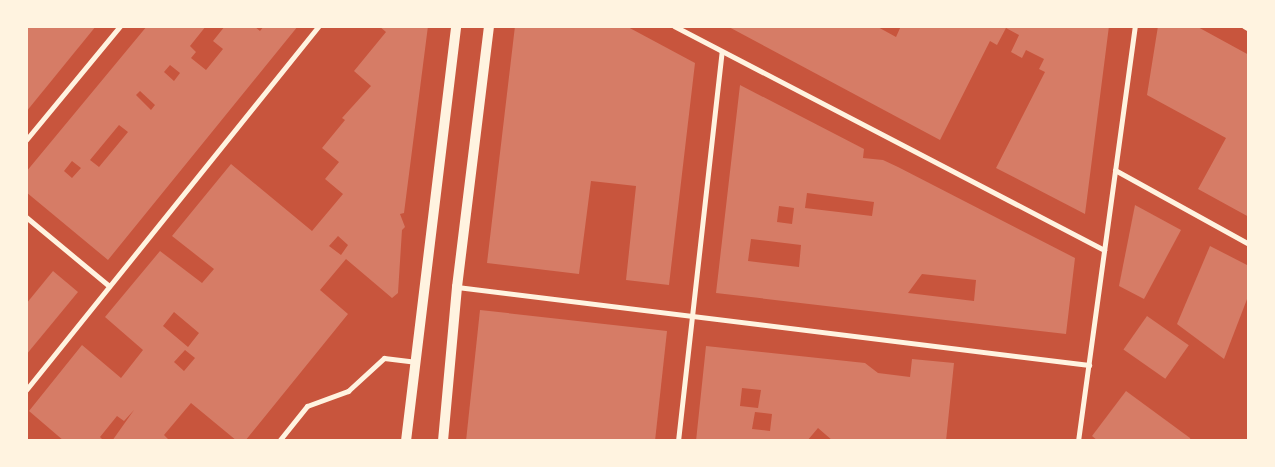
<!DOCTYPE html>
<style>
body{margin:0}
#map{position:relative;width:1275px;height:467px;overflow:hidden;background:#c8553d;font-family:"Noto Sans",sans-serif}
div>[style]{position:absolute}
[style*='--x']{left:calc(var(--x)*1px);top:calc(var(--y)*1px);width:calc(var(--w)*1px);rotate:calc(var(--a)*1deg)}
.building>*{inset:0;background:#d67c66;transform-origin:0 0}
.minor>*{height:5px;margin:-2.5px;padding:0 2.5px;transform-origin:2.5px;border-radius:2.5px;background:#fff3e0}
.secondary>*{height:10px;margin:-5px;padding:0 5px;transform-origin:5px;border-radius:5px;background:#fff3e0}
span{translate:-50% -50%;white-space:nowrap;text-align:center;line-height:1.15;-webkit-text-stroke:4px #fff3e0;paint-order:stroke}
.frame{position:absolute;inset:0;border:28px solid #fff3e0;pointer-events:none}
</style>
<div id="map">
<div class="building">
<i style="clip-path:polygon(26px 26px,96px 26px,26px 112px)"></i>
<i style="clip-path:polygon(evenodd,147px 26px,206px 26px,190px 46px,196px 52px,191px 58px,206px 70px,223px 49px,213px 41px,225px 26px,254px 26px,260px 31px,264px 26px,298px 26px,108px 260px,26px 192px,26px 172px,147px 26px,170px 65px,180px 73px,174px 81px,164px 72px,170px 65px,147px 26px,140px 91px,155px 105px,151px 110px,136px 95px,140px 91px,147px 26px,119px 125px,128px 132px,99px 167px,90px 160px,119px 125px,147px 26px,72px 161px,81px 168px,72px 178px,64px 171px,72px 161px)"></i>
<i style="clip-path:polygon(evenodd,379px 26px,428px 26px,404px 213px,400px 214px,405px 227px,402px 230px,398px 293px,392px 298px,346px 259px,320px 290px,348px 314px,245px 441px,237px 441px,191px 403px,164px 435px,170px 441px,112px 441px,134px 410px,124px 421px,117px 416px,100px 437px,104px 441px,64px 441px,29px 411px,82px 345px,121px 378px,143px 350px,105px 317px,160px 251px,202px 283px,214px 269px,172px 236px,231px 164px,312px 231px,343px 194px,325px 179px,339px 162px,322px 148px,345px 120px,342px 118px,371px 86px,354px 71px,386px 32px,379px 26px,338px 236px,348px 245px,341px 255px,329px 246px,338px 236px,379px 26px,174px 312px,199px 333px,188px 347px,163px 326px,174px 312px,379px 26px,185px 350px,195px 358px,184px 371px,174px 362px,185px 350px)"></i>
<i style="clip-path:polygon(515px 26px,626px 26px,695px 63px,669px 285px,626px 280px,636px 186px,591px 181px,579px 274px,487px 263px)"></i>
<i style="clip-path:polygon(727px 26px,876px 26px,896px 37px,901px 26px,1109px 26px,1085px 214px,996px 168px,1045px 72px,1039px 69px,1044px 59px,1026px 50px,1022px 58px,1011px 52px,1019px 35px,1006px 28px,997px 45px,990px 41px,940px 140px)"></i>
<i style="clip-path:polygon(1158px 26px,1196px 26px,1249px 55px,1249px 217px,1198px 189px,1226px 138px,1147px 95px)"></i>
<i style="clip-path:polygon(evenodd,740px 85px,864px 149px,863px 158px,883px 160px,898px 167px,1075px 258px,1066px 334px,716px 293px,740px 85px,807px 193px,874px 202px,872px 216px,805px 208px,807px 193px,740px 85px,779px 206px,794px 208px,792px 224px,777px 222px,779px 206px,740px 85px,751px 239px,801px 245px,799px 267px,748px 261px,751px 239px,740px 85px,922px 274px,976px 280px,974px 301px,908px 293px,922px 274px)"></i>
<i style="clip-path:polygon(1135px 205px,1181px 230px,1144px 299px,1119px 286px)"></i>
<i style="clip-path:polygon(1210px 246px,1249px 266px,1249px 294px,1224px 359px,1177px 324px)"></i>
<i style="clip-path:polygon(53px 271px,78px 292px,26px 355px,26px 304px)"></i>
<i style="clip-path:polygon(480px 310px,667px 331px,655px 441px,466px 441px)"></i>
<i style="left:1147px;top:316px;width:51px;height:41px;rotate:35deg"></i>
<i style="clip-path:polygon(evenodd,706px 346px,865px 363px,878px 373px,910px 377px,912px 359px,954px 363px,946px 441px,833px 441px,818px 428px,807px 441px,696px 441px,706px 346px,742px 388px,761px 390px,758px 408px,740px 406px,742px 388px,706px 346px,755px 412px,772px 414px,770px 431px,752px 429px,755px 412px)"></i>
<i style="clip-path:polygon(1126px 391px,1190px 438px,1191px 441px,1098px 441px,1092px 436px)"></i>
</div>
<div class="minor">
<i style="--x:674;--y:26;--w:485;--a:27.5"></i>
<i style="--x:1244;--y:26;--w:6;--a:31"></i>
<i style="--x:26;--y:140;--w:148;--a:-50.5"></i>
<i style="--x:1115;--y:170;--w:153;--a:28.9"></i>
<i style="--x:26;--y:217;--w:108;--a:39.7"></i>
<i style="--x:457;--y:287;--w:637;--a:7.04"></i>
<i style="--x:26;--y:390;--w:467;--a:-51.2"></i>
<i style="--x:279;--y:441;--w:45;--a:-51.3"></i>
<i style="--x:307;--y:406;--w:44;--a:-20.1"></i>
<i style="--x:348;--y:391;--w:49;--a:-42.5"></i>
<i style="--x:384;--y:358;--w:31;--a:7"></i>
<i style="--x:678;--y:441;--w:392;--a:-83.6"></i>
<i style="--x:1078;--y:441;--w:419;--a:-82.2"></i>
</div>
<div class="secondary">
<i style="--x:406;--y:441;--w:418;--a:-83.1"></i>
<i style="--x:443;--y:441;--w:155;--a:-84.8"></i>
<i style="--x:457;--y:287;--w:263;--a:-83"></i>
</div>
<div class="frame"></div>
</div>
